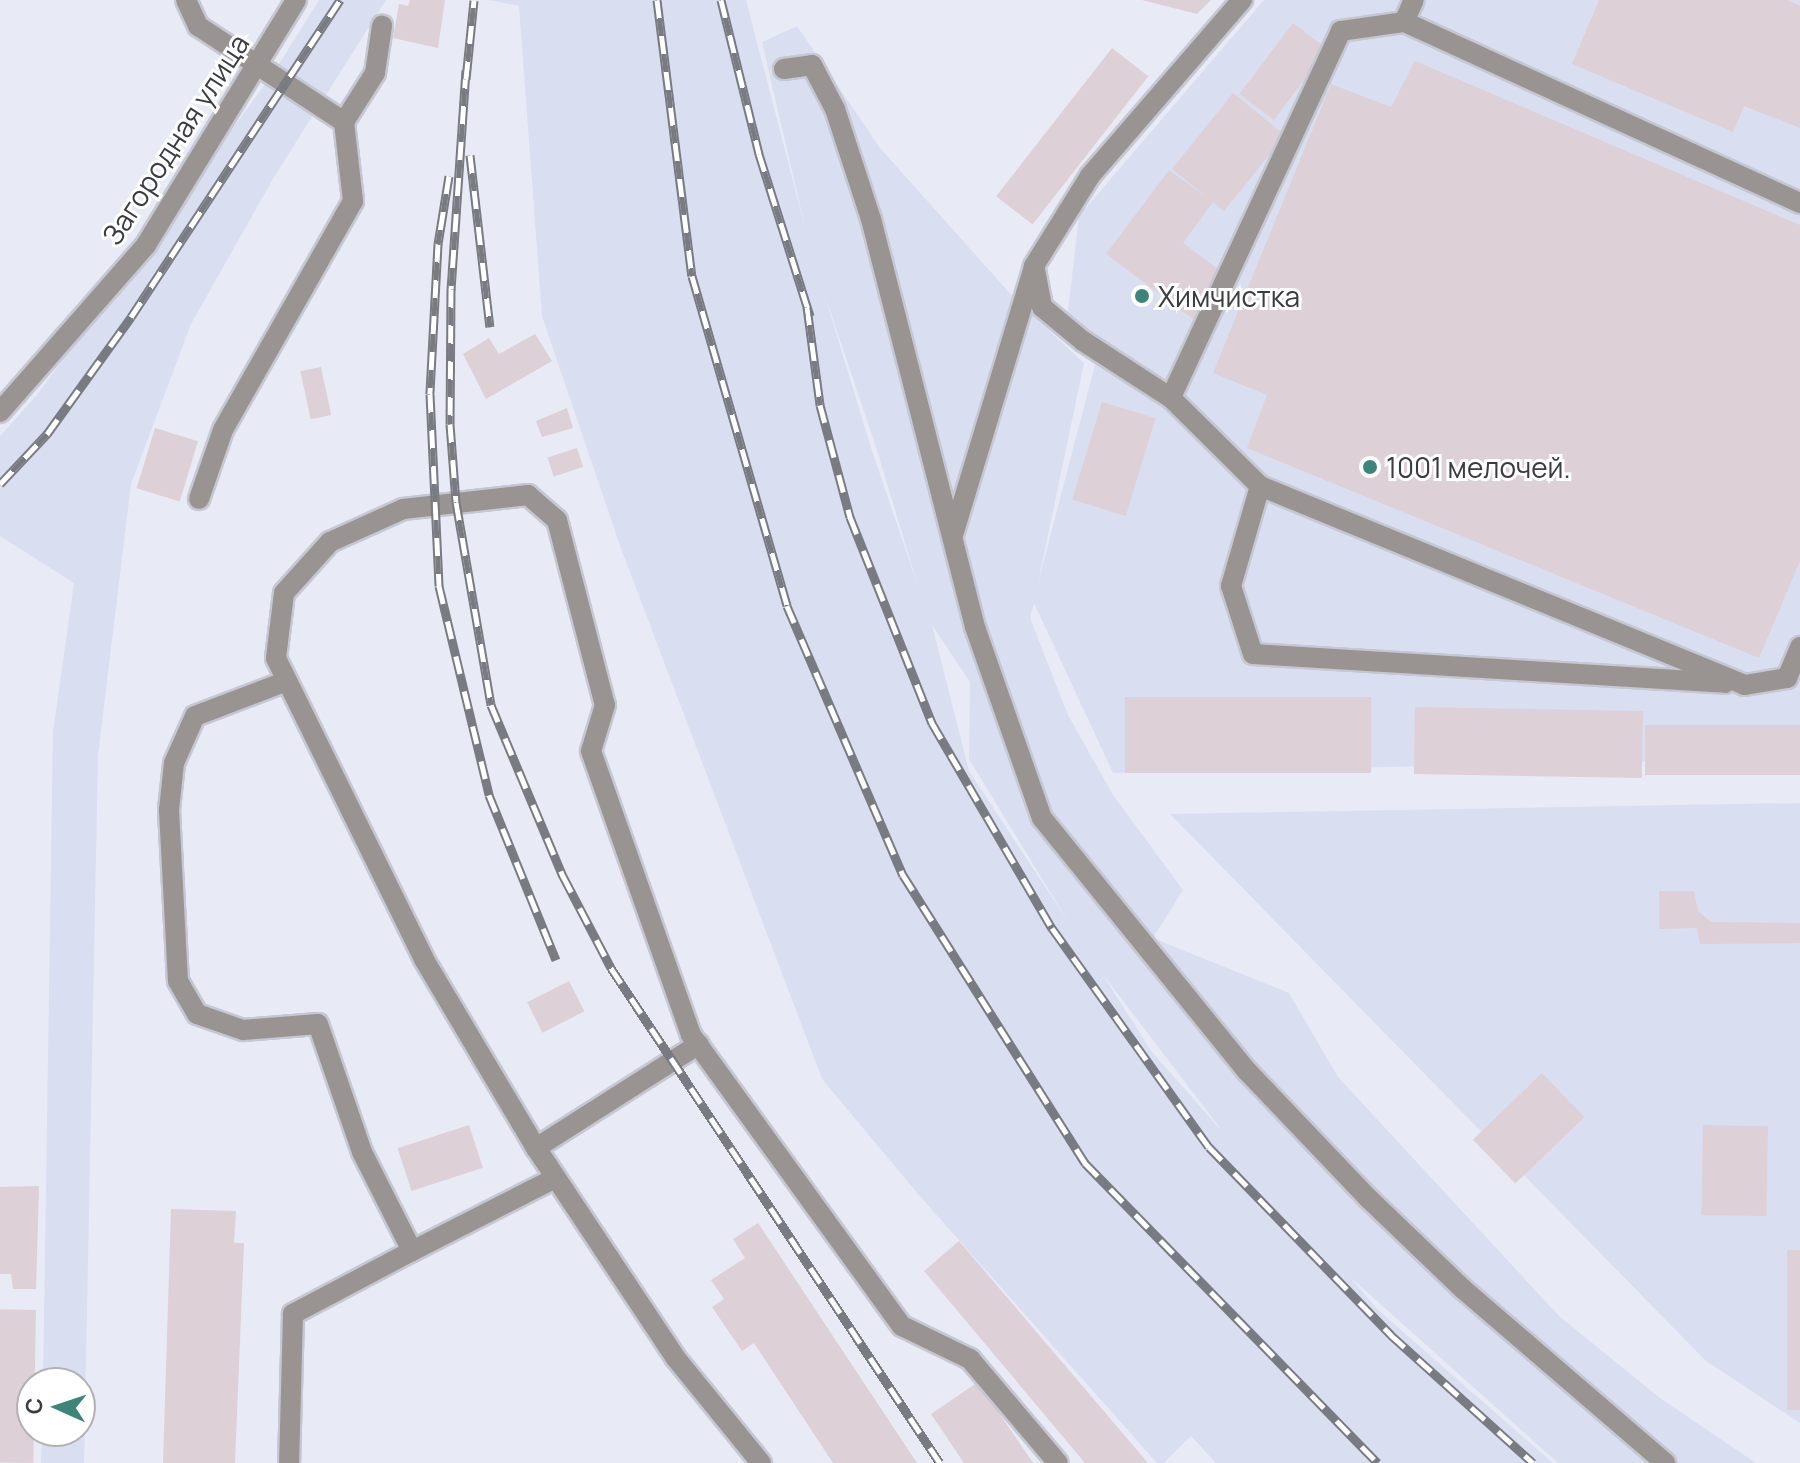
<!DOCTYPE html>
<meta charset="utf-8">
<style>
body{margin:0}
#map{position:relative;width:1800px;height:1463px;overflow:hidden;background:#e8eaf6;font-family:Manrope,sans-serif}
div>[style]{position:absolute}
[style*='--x']{left:calc(var(--x)*1px);top:calc(var(--y)*1px);width:calc(var(--w)*1px);rotate:calc(var(--a)*1deg)}
.built>*{inset:0;background:#dadef1}
.building>*{inset:0;background:#ddd0d6;transform-origin:0 0}
.roads{filter:drop-shadow(2px 0 #c5c7d2) drop-shadow(-2px 0 #c5c7d2) drop-shadow(0 2px #c5c7d2) drop-shadow(0 -2px #c5c7d2)}
.minor>*{height:20px;margin:-10px;padding:0 10px;transform-origin:10px;border-radius:10px;background:#999491}
.rail>*{height:9px;margin-top:-4.5px;transform-origin:0;background:repeating-linear-gradient(90deg,#fff 0 18px,#797b82 0 36px);box-sizing:border-box;border-block:2px solid #797b82}
.dots>*{width:22px;height:22px;translate:-50% -50%;box-sizing:border-box;border:4px solid #fff;border-radius:50%}
span{translate:-50% -50%;white-space:nowrap;text-align:center;line-height:1.15;-webkit-text-stroke:6px #fff;paint-order:stroke}
.street-label{font-size:28px;color:#3b3c41}
.poi-label{font-size:28px;color:#3b3c41}
.left{translate:0 -50%;text-align:left}
.north{position:absolute;left:16px;top:1367px;width:80px;height:80px;box-sizing:border-box;background:#fff;border:2px solid #b1b1b3;border-radius:50%;rotate:273deg;font-size:22px;font-weight:700;line-height:32px;text-align:center;color:#3b3c41}
.north::after{content:'';display:block;margin:auto;width:28px;height:36px;background:#3f8479;clip-path:polygon(50% 0,100% 100%,50% 72%,0 100%)}
</style>
<div id="map">
<div class="built">
<i style="clip-path:polygon(319px 0,386px 0,274px 177px,191px 324px,131px 484px,98px 755px,84px 1463px,41px 1463px,42px 1431px,80px 1431px,80px 1383px,43px 1383px,53px 732px,74px 583px,0 536px,0 436px,36px 396px,274px 72px)"></i>
<i style="clip-path:polygon(evenodd,489px 0,746px 0,806px 231px,762px 42px,797px 26px,880px 148px,1015px 299px,1084px 363px,1038px 583px,1096px 361px,1067px 319px,1079px 216px,1264px 0,1800px 0,1800px 758px,1113px 773px,1034px 603px,1030px 618px,1068px 715px,1113px 795px,1183px 890px,1153px 938px,1289px 993px,1338px 1077px,1559px 1316px,1660px 1398px,1756px 1463px,1558px 1463px,1349px 1276px,1377px 1309px,1553px 1463px,1216px 1463px,1191px 1436px,1164px 1463px,1157px 1463px,918px 1194px,822px 1079px,619px 543px,542px 316px,519px 6px,489px 0,824px 293px,876px 447px,918px 586px,871px 448px,824px 293px,489px 0,932px 625px,970px 682px,969px 759px,1069px 923px,969px 771px,932px 625px,489px 0,1101px 972px,1220px 1128px,1220px 1129px,1152px 1052px,1101px 972px)"></i>
<i style="clip-path:polygon(1800px 803px,1800px 1423px,1706px 1361px,1170px 814px)"></i>
</div>
<div class="building">
<i style="clip-path:polygon(410px 0,445px 0,438px 48px,393px 38px,399px 4px,408px 6px)"></i>
<i style="clip-path:polygon(1142px 0,1211px 0,1197px 14px)"></i>
<i style="clip-path:polygon(1599px 0,1787px 0,1800px 6px,1800px 128px,1744px 106px,1733px 132px,1572px 64px)"></i>
<i style="left:1293px;top:23px;width:43px;height:89px;rotate:37deg"></i>
<i style="left:1112px;top:48px;width:46px;height:188px;rotate:38deg"></i>
<i style="clip-path:polygon(1415px 61px,1800px 225px,1800px 561px,1759px 658px,1247px 448px,1267px 395px,1213px 373px,1331px 84px,1391px 107px)"></i>
<i style="clip-path:polygon(1233px 93px,1285px 135px,1224px 211px,1213px 202px,1183px 243px,1226px 275px,1193px 319px,1106px 254px,1169px 170px,1209px 199px,1172px 169px)"></i>
<i style="clip-path:polygon(535px 334px,552px 361px,486px 399px,463px 354px,489px 338px,499px 354px)"></i>
<i style="left:321px;top:367px;width:49px;height:21px;rotate:78deg"></i>
<i style="left:1102px;top:402px;width:56px;height:102px;rotate:17deg"></i>
<i style="clip-path:polygon(567px 408px,573px 428px,542px 437px,536px 421px)"></i>
<i style="left:155px;top:428px;width:45px;height:63px;rotate:17deg"></i>
<i style="left:577px;top:448px;width:20px;height:31px;rotate:72deg"></i>
<i style="left:1371px;top:697px;width:76px;height:246px;rotate:90deg"></i>
<i style="left:1415px;top:707px;width:228px;height:67px;rotate:1deg"></i>
<i style="left:1800px;top:725px;width:50px;height:155px;rotate:90deg"></i>
<i style="clip-path:polygon(1659px 891px,1694px 891px,1698px 911px,1711px 922px,1800px 923px,1800px 943px,1700px 944px,1697px 928px,1659px 929px)"></i>
<i style="left:569px;top:981px;width:34px;height:47px;rotate:63deg"></i>
<i style="left:1542px;top:1073px;width:61px;height:96px;rotate:46deg"></i>
<i style="left:469px;top:1125px;width:45px;height:75px;rotate:72deg"></i>
<i style="left:1703px;top:1125px;width:65px;height:90px;rotate:1deg"></i>
<i style="clip-path:polygon(39px 1186px,36px 1289px,13px 1289px,11px 1274px,0 1274px,0 1187px)"></i>
<i style="clip-path:polygon(171px 1209px,236px 1211px,234px 1243px,244px 1243px,235px 1463px,163px 1463px)"></i>
<i style="clip-path:polygon(758px 1223px,917px 1463px,833px 1463px,754px 1343px,742px 1351px,712px 1307px,724px 1299px,711px 1280px,745px 1258px,733px 1239px)"></i>
<i style="clip-path:polygon(959px 1241px,1148px 1463px,1085px 1463px,924px 1271px)"></i>
<i style="left:1787px;top:1250px;width:13px;height:160px"></i>
<i style="left:36px;top:1310px;width:153px;height:36px;rotate:91deg"></i>
<i style="clip-path:polygon(978px 1382px,1033px 1463px,964px 1463px,931px 1414px)"></i>
</div>
<div class="roads">
<div class="minor">
<i style="--x:186;--y:0;--w:29;--a:65"></i>
<i style="--x:198;--y:26;--w:175;--a:33.3"></i>
<i style="--x:344;--y:122;--w:80;--a:83.5"></i>
<i style="--x:353;--y:201;--w:263;--a:119.6"></i>
<i style="--x:223;--y:430;--w:73;--a:109.2"></i>
<i style="--x:1404;--y:22;--w:24;--a:-66"></i>
<i style="--x:784;--y:69;--w:28;--a:-8"></i>
<i style="--x:812;--y:65;--w:50;--a:62.4"></i>
<i style="--x:835;--y:109;--w:116;--a:71.9"></i>
<i style="--x:871;--y:219;--w:421;--a:75.7"></i>
<i style="--x:975;--y:627;--w:202;--a:70.7"></i>
<i style="--x:1042;--y:818;--w:326;--a:51"></i>
<i style="--x:1247;--y:1071;--w:175;--a:46.4"></i>
<i style="--x:1368;--y:1198;--w:132;--a:43.8"></i>
<i style="--x:1463;--y:1289;--w:267;--a:40.7"></i>
<i style="--x:344;--y:122;--w:58;--a:-57.7"></i>
<i style="--x:375;--y:73;--w:48;--a:-81.5"></i>
<i style="--x:1800;--y:203;--w:435;--a:-155.4"></i>
<i style="--x:1404;--y:22;--w:64;--a:171.9"></i>
<i style="--x:1341;--y:31;--w:404;--a:114.9"></i>
<i style="--x:1171;--y:398;--w:125;--a:44.7"></i>
<i style="--x:1260;--y:486;--w:524;--a:22.31"></i>
<i style="--x:1745;--y:685;--w:43;--a:-9.5"></i>
<i style="--x:1787;--y:678;--w:34;--a:-67"></i>
<i style="--x:1035;--y:270;--w:38;--a:79"></i>
<i style="--x:1042;--y:307;--w:53;--a:39.7"></i>
<i style="--x:1083;--y:341;--w:105;--a:32.9"></i>
<i style="--x:0;--y:412;--w:222;--a:-48.8"></i>
<i style="--x:146;--y:245;--w:287;--a:-58.5"></i>
<i style="--x:1260;--y:486;--w:104;--a:106.2"></i>
<i style="--x:1231;--y:586;--w:71;--a:72.1"></i>
<i style="--x:1253;--y:654;--w:473;--a:3.5"></i>
<i style="--x:953;--y:535;--w:281;--a:-73.2"></i>
<i style="--x:1034;--y:266;--w:106;--a:-58.1"></i>
<i style="--x:1090;--y:176;--w:233;--a:-49.2"></i>
<i style="--x:287;--y:681;--w:98;--a:159.2"></i>
<i style="--x:195;--y:716;--w:51;--a:114.1"></i>
<i style="--x:174;--y:763;--w:47;--a:96.1"></i>
<i style="--x:169;--y:810;--w:171;--a:87"></i>
<i style="--x:178;--y:981;--w:38;--a:60"></i>
<i style="--x:197;--y:1014;--w:49;--a:19.2"></i>
<i style="--x:243;--y:1030;--w:75;--a:-4.6"></i>
<i style="--x:318;--y:1024;--w:135;--a:71"></i>
<i style="--x:362;--y:1152;--w:111;--a:63.2"></i>
<i style="--x:412;--y:1251;--w:135;--a:152.1"></i>
<i style="--x:293;--y:1314;--w:149;--a:91.5"></i>
<i style="--x:536;--y:1148;--w:193;--a:-32.5"></i>
<i style="--x:412;--y:1251;--w:161;--a:-27"></i>
<i style="--x:761;--y:1463;--w:136;--a:-129.1"></i>
<i style="--x:675;--y:1357;--w:251;--a:-123.6"></i>
<i style="--x:536;--y:1148;--w:220;--a:-120.7"></i>
<i style="--x:424;--y:959;--w:335;--a:-116.2"></i>
<i style="--x:276;--y:658;--w:65;--a:-83"></i>
<i style="--x:284;--y:593;--w:69;--a:-48"></i>
<i style="--x:330;--y:542;--w:80;--a:-24.3"></i>
<i style="--x:403;--y:509;--w:126;--a:-6.4"></i>
<i style="--x:528;--y:495;--w:38;--a:41"></i>
<i style="--x:557;--y:520;--w:191;--a:75.5"></i>
<i style="--x:605;--y:705;--w:48;--a:106.9"></i>
<i style="--x:591;--y:751;--w:301;--a:70.6"></i>
<i style="--x:691;--y:1035;--w:359;--a:54.1"></i>
<i style="--x:902;--y:1326;--w:76;--a:25.9"></i>
<i style="--x:970;--y:1359;--w:136;--a:49.8"></i>
</div>
</div>
<div class="rail">
<i style="--x:657;--y:0;--w:278;--a:82.8"></i>
<i style="--x:692;--y:276;--w:343;--a:73.9"></i>
<i style="--x:787;--y:606;--w:293;--a:66.7"></i>
<i style="--x:903;--y:875;--w:341;--a:57.7"></i>
<i style="--x:1085;--y:1163;--w:419;--a:45.7"></i>
<i style="--x:721;--y:0;--w:159;--a:76.1"></i>
<i style="--x:759;--y:154;--w:170;--a:72.5"></i>
<i style="--x:466;--y:70;--w:220;--a:93.9"></i>
<i style="--x:451;--y:289;--w:135;--a:90.4"></i>
<i style="--x:450;--y:424;--w:78;--a:85.6"></i>
<i style="--x:456;--y:502;--w:206;--a:80.2"></i>
<i style="--x:491;--y:705;--w:186;--a:67.2"></i>
<i style="--x:563;--y:876;--w:104;--a:62.4"></i>
<i style="--x:611;--y:968;--w:594;--a:56.39"></i>
<i style="--x:466;--y:79;--w:79;--a:-84.2"></i>
<i style="--x:470;--y:155;--w:173;--a:83.4"></i>
<i style="--x:449;--y:176;--w:69;--a:99.2"></i>
<i style="--x:438;--y:244;--w:150;--a:93.1"></i>
<i style="--x:430;--y:394;--w:192;--a:87.3"></i>
<i style="--x:439;--y:586;--w:215;--a:76.5"></i>
<i style="--x:489;--y:795;--w:178;--a:67.9"></i>
<i style="--x:807;--y:307;--w:99;--a:82.4"></i>
<i style="--x:820;--y:405;--w:116;--a:75"></i>
<i style="--x:850;--y:517;--w:222;--a:68.3"></i>
<i style="--x:932;--y:723;--w:238;--a:59.7"></i>
<i style="--x:1052;--y:928;--w:269;--a:54.4"></i>
<i style="--x:1209;--y:1147;--w:262;--a:45.9"></i>
<i style="--x:1391;--y:1335;--w:191;--a:42"></i>
<i style="--x:0;--y:484;--w:69;--a:-46.8"></i>
<i style="--x:47;--y:434;--w:144;--a:-54.3"></i>
<i style="--x:131;--y:317;--w:380;--a:-56.6"></i>
</div>
<div class="dots">
<i style="left:1142px;top:296px;background:#3f8479"></i>
<i style="left:1370px;top:467px;background:#3f8479"></i>
</div>
<div class="street-label">
<span style="left:175px;top:139px;rotate:-57deg">Загородная улица</span>
</div>
<div class="poi-label">
<span class="left" style="left:1158px;top:296px">Химчистка</span>
<span class="left" style="left:1386px;top:467px">1001 мелочей.</span>
</div>
<div class="north">С</div>
</div>
